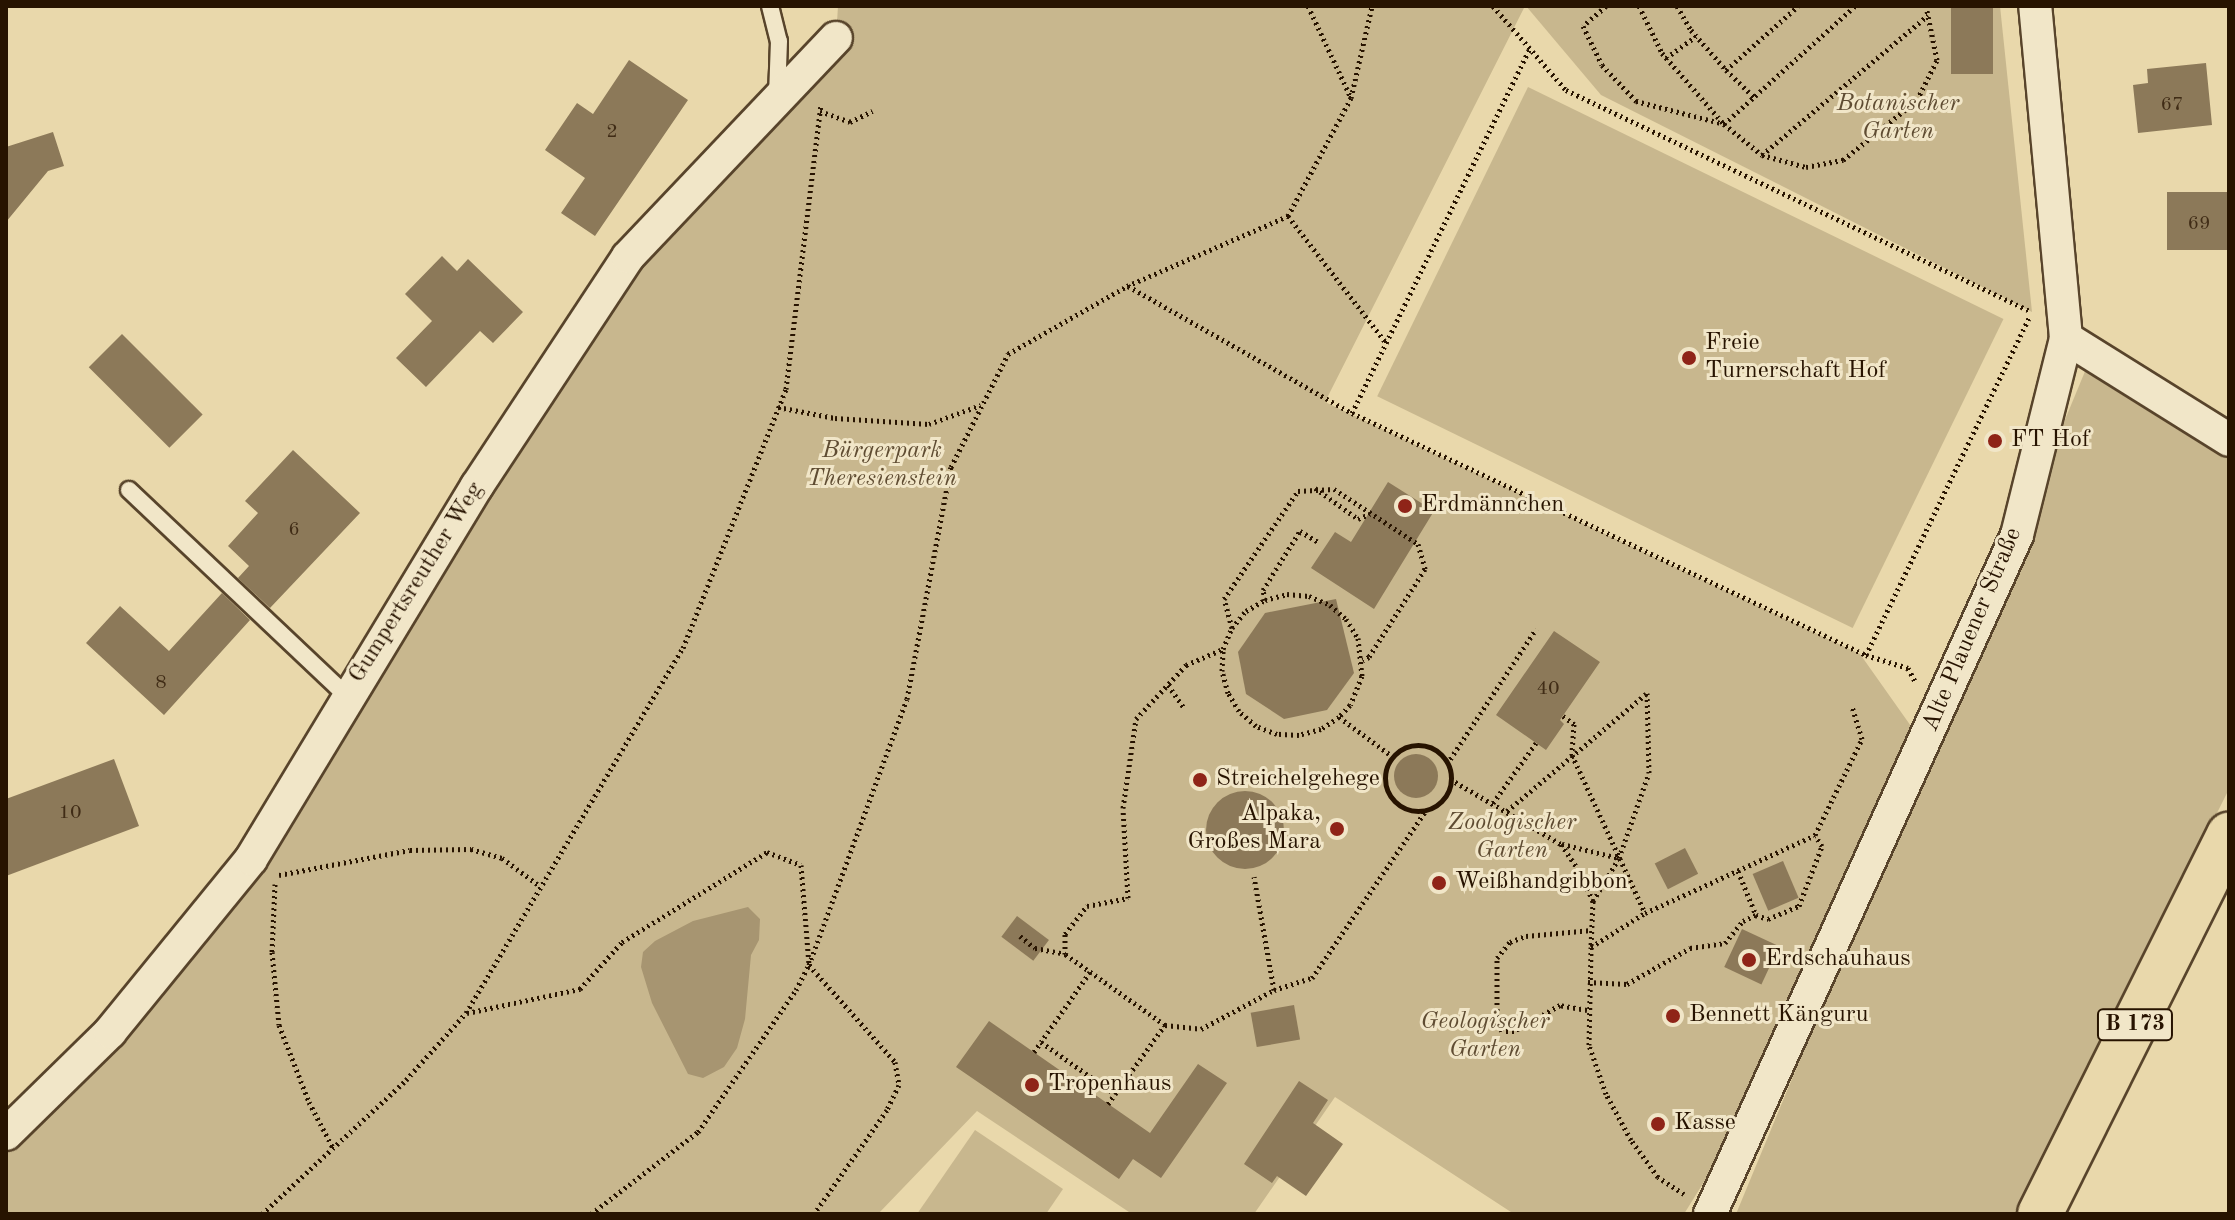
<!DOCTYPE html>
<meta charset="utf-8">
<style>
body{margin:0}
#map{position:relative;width:2235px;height:1220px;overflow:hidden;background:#e9d8ab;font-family:"Old Standard TT",serif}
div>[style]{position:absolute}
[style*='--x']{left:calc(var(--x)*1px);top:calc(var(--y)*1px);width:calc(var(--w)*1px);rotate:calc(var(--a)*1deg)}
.green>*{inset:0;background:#c8b78e;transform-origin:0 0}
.water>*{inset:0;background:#a79571}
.building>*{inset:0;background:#8c7959;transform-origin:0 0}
.round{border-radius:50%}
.path>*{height:5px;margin-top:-2.5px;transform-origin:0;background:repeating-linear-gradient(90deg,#271300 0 2px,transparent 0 6px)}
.path>.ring{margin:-2.5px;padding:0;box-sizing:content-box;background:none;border:5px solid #271300;border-radius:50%}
.roads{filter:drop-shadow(2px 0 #58442b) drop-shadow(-2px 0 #58442b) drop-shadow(0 2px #58442b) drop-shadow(0 -2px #58442b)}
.service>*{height:16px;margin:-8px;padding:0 8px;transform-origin:8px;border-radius:8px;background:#f1e6c8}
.minor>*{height:32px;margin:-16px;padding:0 16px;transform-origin:16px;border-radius:16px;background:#f1e6c8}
.primary>*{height:44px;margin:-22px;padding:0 22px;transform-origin:22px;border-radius:22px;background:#e9d8ab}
.dots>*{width:22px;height:22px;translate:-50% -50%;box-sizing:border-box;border:4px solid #f1e6c8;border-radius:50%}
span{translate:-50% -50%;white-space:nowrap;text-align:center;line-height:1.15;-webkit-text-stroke:6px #f1e6c8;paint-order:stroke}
.number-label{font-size:20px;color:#402c16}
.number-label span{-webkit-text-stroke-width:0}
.shield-label span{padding:2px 6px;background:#f1e6c8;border:2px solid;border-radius:6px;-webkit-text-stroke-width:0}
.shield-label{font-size:22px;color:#271300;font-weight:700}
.park-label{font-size:24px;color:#5f4c32;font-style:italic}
.poi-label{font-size:24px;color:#271300}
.left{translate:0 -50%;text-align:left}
.right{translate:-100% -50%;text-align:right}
.street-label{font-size:24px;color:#271300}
.frame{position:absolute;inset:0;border:8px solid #271300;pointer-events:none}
</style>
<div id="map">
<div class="green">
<i style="clip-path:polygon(838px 6px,1525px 6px,1325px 402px,1860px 654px,1913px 729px,1712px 1169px,1684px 1214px,1514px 1214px,1335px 1097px,1254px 1214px,1132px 1214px,977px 1111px,878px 1214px,6px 1214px,6px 1134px,251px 859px,628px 257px,836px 38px)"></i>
<i style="clip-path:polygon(1526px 6px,2000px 6px,2032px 312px,1601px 95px)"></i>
<i style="left:1528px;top:87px;width:529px;height:344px;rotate:26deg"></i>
<i style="clip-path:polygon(2086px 369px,2229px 457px,2229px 789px,2016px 1214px,1736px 1214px)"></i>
<i style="clip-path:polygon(975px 1130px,1063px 1189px,1046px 1214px,917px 1214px)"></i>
</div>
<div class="water">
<i style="clip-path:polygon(748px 907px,760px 919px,759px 940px,751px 955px,745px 1019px,737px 1048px,724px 1067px,703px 1078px,688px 1074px,652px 1003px,641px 967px,643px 952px,655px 941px,693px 921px)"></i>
</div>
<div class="building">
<i style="left:1951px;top:6px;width:42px;height:68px"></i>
<i style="clip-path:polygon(629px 60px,688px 100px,595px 236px,561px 213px,585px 178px,545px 150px,577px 103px,593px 114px)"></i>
<i style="clip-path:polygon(2206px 63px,2212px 125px,2138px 133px,2133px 85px,2148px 83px,2147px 69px)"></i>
<i style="clip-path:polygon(53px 132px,64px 166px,48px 171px,6px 222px,6px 147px)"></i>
<i style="left:2229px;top:192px;width:58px;height:62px;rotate:90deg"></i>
<i style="clip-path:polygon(442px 256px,457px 271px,468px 259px,523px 312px,493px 343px,480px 331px,426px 387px,396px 358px,432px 321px,405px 294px)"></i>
<i style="left:122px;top:334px;width:114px;height:47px;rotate:45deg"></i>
<i style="clip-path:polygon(293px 450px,360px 513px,270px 608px,238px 578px,249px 566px,228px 546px,258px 513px,245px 501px)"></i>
<i style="clip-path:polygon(1388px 482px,1434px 511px,1374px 609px,1311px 568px,1335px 532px,1351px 542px)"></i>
<i style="clip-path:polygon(222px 593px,250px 620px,164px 715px,86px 643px,120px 606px,169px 651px)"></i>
<i style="clip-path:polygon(1336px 599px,1354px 673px,1327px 710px,1284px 719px,1246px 694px,1238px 652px,1265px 613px)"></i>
<i style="clip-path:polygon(1554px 631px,1600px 662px,1560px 720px,1564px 724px,1546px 750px,1496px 715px)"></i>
<i class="round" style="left:1394px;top:754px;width:44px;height:44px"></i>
<i style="clip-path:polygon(114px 759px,139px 826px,6px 876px,6px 799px)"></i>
<i class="round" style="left:1206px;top:791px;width:78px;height:78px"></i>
<i style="left:1685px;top:848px;width:29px;height:34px;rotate:63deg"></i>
<i style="left:1783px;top:861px;width:40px;height:33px;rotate:67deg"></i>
<i style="left:1017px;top:916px;width:40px;height:26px;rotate:37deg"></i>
<i style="left:1742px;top:929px;width:41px;height:42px;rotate:25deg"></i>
<i style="left:1294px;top:1005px;width:35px;height:44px;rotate:80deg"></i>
<i style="clip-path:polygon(989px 1021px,1150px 1133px,1198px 1064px,1227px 1083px,1161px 1178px,1133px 1159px,1119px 1179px,956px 1067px)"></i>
<i style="clip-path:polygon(1299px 1081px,1328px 1100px,1313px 1123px,1343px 1144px,1306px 1196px,1277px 1176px,1272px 1183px,1244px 1164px)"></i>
</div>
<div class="path">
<i style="--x:1308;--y:6;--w:102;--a:64.9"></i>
<i style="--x:1493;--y:6;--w:111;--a:49"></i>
<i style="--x:1566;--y:90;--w:514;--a:25.47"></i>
<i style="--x:1606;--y:6;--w:30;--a:139"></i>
<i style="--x:1583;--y:26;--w:43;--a:64"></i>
<i style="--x:1602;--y:65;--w:50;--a:46.6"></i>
<i style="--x:1636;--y:101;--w:91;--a:14.6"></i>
<i style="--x:1724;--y:124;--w:49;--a:39.2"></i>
<i style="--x:1762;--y:155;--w:46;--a:15.3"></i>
<i style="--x:1806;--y:167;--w:38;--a:-11"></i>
<i style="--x:1843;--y:160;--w:95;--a:-39"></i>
<i style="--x:1917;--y:100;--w:45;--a:-63.4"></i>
<i style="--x:1937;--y:60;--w:55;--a:-101.5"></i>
<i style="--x:1639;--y:6;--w:52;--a:63.9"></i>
<i style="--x:1662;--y:53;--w:94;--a:48.9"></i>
<i style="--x:1724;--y:124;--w:176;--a:-42"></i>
<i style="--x:1677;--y:6;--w:28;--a:60"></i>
<i style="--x:1691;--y:30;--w:53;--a:48.8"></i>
<i style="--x:1726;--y:70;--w:96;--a:-41.6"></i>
<i style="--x:1666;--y:58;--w:37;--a:-36"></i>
<i style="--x:1726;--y:70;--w:39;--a:44"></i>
<i style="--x:820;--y:111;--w:32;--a:20"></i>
<i style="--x:850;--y:122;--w:25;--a:-26"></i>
<i style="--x:1762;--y:155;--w:217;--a:-40.1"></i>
<i style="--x:1288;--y:216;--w:160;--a:52.3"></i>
<i style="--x:1128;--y:286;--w:257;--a:29.6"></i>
<i style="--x:1352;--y:413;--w:568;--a:25.21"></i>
<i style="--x:1866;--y:655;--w:377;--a:-64.2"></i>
<i style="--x:778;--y:407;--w:58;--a:10.9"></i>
<i style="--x:835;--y:418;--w:94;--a:3.7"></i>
<i style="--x:929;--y:424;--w:55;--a:-20.1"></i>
<i style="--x:1352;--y:413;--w:406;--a:-64"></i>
<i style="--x:1315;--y:488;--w:53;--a:35.8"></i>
<i style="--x:1358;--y:519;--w:13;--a:-23"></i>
<i style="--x:1265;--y:600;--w:10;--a:-101"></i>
<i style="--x:1263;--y:590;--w:70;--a:-57.9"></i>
<i style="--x:1300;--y:531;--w:21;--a:31"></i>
<i style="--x:1232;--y:628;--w:30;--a:-105"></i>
<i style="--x:1224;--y:599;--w:131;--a:-55.6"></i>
<i style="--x:1298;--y:491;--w:36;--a:-3"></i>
<i style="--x:1334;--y:489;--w:100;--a:33.2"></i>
<i style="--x:1418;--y:544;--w:26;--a:74"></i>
<i style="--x:1425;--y:569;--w:104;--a:122.5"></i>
<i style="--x:1369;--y:657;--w:7;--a:153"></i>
<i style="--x:1866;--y:655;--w:44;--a:17.2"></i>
<i style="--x:1908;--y:668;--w:15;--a:62"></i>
<i style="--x:1168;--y:685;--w:28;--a:55"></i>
<i style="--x:1563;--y:716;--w:14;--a:36"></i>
<i style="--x:1574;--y:724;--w:31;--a:94"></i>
<i style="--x:1572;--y:755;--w:174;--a:65.2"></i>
<i style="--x:1339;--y:717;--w:67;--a:36.5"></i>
<i class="ring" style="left:1385px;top:745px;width:61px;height:61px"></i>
<i style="--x:1447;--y:764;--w:162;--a:-56.6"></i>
<i style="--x:1450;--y:779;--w:129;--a:30.4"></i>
<i style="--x:1561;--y:844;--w:34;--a:56"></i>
<i style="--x:1580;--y:872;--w:32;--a:66"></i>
<i style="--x:1593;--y:901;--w:45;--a:92.5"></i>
<i style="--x:1493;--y:803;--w:74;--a:-54.4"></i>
<i style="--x:1507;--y:811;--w:182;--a:-40.1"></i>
<i style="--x:1562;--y:844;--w:59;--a:13.8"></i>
<i style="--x:1738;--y:871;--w:48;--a:67.8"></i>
<i style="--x:1756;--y:915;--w:13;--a:18"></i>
<i style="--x:1768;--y:919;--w:34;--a:-23"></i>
<i style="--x:1799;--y:906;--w:64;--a:-69"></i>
<i style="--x:1822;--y:846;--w:13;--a:-122"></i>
<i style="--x:279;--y:875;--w:133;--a:-10.8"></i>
<i style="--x:410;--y:850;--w:61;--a:-0.9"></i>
<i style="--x:471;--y:849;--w:32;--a:16"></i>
<i style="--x:502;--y:858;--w:47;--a:36.4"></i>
<i style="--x:275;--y:884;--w:68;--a:92.5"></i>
<i style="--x:272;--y:952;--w:73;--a:84.5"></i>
<i style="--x:279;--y:1025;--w:83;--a:68.7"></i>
<i style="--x:309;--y:1102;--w:52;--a:62.4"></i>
<i style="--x:1593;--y:901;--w:50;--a:-58.8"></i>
<i style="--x:1619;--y:858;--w:90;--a:-70.6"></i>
<i style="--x:1649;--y:773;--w:80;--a:-91.4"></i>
<i style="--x:1020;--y:936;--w:19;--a:39"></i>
<i style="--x:1035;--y:948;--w:31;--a:11"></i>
<i style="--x:1090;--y:972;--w:85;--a:125"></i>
<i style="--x:1041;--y:1042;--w:90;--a:35.1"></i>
<i style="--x:1115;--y:1094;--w:85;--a:-54.1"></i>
<i style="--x:1165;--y:1025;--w:123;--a:-144.6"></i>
<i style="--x:1065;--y:954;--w:20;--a:-90"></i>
<i style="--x:1065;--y:934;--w:36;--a:-52"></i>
<i style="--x:1087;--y:906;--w:42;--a:-11"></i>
<i style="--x:1128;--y:898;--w:90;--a:-93.2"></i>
<i style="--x:1123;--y:808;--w:90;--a:-81.7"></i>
<i style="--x:1136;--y:719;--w:74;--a:-47.2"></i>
<i style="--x:1186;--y:665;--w:40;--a:-23.4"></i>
<i style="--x:1223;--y:649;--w:23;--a:-67"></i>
<i style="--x:1232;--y:628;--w:22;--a:-51"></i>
<i style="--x:1246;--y:611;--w:22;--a:-30"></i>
<i style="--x:1265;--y:600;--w:23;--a:-15"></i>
<i style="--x:1287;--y:594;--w:22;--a:5"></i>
<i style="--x:1309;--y:596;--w:23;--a:23"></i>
<i style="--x:1330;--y:605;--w:21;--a:41"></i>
<i style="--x:1346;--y:619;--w:22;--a:58"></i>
<i style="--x:1358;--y:638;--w:38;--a:84"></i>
<i style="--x:1362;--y:676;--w:31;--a:112"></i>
<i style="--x:1350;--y:705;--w:16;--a:133"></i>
<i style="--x:1339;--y:717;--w:22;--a:146"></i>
<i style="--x:1321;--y:729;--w:23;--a:165"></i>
<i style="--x:1299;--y:735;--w:22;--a:-177"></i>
<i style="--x:1277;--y:734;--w:22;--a:-159"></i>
<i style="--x:1256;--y:726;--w:23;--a:-139"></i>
<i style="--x:1239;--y:711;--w:21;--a:-121"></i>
<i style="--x:1228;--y:693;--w:23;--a:-105"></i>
<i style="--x:1222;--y:671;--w:22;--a:-87"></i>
<i style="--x:1588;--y:982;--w:39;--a:3"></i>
<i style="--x:1627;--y:984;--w:73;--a:-29.7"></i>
<i style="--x:1690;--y:948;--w:35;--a:-8"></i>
<i style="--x:1725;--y:943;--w:28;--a:-51"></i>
<i style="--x:1743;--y:921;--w:14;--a:-25"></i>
<i style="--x:1274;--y:990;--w:40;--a:-18"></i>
<i style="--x:1312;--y:978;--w:204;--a:-55.8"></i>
<i style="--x:1587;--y:1010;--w:27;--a:-170"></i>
<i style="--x:1560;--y:1005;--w:53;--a:150.5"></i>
<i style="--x:1514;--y:1031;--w:12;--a:180"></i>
<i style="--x:1502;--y:1031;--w:10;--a:-119"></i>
<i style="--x:1497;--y:1022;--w:64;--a:-90"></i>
<i style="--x:1497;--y:958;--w:21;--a:-51"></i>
<i style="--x:1510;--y:942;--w:17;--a:-21"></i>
<i style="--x:1526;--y:936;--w:66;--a:-5.2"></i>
<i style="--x:467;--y:1013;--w:116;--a:-12"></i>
<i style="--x:580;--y:989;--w:63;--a:-48.2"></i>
<i style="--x:622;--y:942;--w:171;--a:-31.8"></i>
<i style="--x:767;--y:852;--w:36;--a:21"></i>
<i style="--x:801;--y:865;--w:100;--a:85.4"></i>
<i style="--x:809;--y:965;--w:130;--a:48.4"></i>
<i style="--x:895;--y:1062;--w:23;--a:80"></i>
<i style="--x:899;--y:1085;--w:28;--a:116"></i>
<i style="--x:887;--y:1110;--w:127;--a:125.1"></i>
<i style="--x:1165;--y:1025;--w:36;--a:6"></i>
<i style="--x:1201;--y:1029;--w:83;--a:-28.1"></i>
<i style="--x:1274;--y:990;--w:115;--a:-100"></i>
<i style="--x:1034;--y:1052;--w:12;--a:-55"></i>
<i style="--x:1108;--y:1104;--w:12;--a:-55"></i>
<i style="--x:1684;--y:1194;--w:31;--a:-147"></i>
<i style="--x:1658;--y:1177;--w:46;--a:-126.1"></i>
<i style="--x:1631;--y:1140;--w:52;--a:-118.5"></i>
<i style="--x:1606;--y:1094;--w:52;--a:-109.1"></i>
<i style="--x:1589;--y:1045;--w:98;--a:-88.8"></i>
<i style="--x:1591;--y:947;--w:64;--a:-32.2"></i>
<i style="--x:1645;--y:913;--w:187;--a:-24.6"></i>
<i style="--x:1815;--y:835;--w:107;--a:-63.9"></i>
<i style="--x:1862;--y:739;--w:34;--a:-107"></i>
<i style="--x:262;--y:1214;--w:197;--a:-42.9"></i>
<i style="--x:406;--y:1080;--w:90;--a:-48.2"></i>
<i style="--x:466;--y:1013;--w:425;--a:-59.3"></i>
<i style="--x:683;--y:648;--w:279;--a:-68.3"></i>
<i style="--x:786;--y:389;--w:286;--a:-83"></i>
<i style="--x:591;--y:1214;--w:135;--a:-37.5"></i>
<i style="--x:698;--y:1132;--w:173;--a:-55.4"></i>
<i style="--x:796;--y:990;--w:28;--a:-63"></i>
<i style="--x:809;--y:965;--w:283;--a:-69.8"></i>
<i style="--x:907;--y:699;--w:236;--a:-79.3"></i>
<i style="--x:951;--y:467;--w:127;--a:-63.2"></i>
<i style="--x:1008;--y:354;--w:137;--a:-29.7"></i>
<i style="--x:1127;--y:286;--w:176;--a:-23.5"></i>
<i style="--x:1288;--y:216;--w:134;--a:-61.9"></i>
<i style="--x:1351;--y:98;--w:94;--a:-77.1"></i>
</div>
<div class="roads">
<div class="service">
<i style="--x:770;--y:6;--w:36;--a:76"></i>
<i style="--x:779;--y:41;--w:55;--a:92.1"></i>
<i style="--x:129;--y:490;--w:300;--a:43.4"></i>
</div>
<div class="minor">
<i style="--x:2066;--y:338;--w:192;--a:32"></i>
<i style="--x:6;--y:1134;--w:146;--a:-44.4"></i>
<i style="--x:110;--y:1032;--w:223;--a:-50.8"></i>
<i style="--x:251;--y:859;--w:436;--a:-58.8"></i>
<i style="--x:477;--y:486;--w:274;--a:-56.6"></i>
<i style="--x:628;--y:257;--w:302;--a:-46.5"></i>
<i style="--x:1710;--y:1214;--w:745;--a:-65.67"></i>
<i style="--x:2017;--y:535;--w:203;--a:-76"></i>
<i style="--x:2066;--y:338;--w:333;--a:-95.3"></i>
</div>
<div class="primary">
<i style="--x:2040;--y:1214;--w:424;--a:-63.5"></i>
</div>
</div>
<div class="dots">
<i style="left:1689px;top:358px;background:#8f2418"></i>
<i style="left:1995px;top:441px;background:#8f2418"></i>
<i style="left:1405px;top:506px;background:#8f2418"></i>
<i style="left:1200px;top:780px;background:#8f2418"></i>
<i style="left:1337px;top:829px;background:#8f2418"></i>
<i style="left:1439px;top:883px;background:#8f2418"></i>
<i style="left:1749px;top:960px;background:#8f2418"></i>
<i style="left:1673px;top:1016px;background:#8f2418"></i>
<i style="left:1032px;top:1085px;background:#8f2418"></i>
<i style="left:1658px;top:1124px;background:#8f2418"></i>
</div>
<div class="number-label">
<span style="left:2172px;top:105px">67</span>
<span style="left:612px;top:132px">2</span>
<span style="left:2199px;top:224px">69</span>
<span style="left:294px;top:530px">6</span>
<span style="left:161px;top:683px">8</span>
<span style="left:1548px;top:689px">40</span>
<span style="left:70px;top:813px">10</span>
</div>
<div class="shield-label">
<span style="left:2135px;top:1025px">B 173</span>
</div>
<div class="park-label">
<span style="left:1898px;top:119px">Botanischer<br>Garten</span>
<span style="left:882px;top:466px">Bürgerpark<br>Theresienstein</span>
<span style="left:1512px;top:838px">Zoologischer<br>Garten</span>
<span style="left:1485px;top:1037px">Geologischer<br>Garten</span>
</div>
<div class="poi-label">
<span class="left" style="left:1705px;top:358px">Freie<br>Turnerschaft Hof</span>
<span class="left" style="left:2011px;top:441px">FT Hof</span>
<span class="left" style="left:1421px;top:506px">Erdmännchen</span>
<span class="left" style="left:1216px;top:780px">Streichelgehege</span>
<span class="right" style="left:1321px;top:829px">Alpaka,<br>Großes Mara</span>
<span class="left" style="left:1455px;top:883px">Weißhandgibbon</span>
<span class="left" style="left:1765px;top:960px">Erdschauhaus</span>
<span class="left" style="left:1689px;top:1016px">Bennett Känguru</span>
<span class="left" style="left:1048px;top:1085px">Tropenhaus</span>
<span class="left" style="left:1674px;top:1124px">Kasse</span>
</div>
<div class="street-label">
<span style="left:417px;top:583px;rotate:-58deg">Gumpertsreuther Weg</span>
<span style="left:1973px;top:630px;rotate:-67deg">Alte Plauener Straße</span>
</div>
<div class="frame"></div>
</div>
